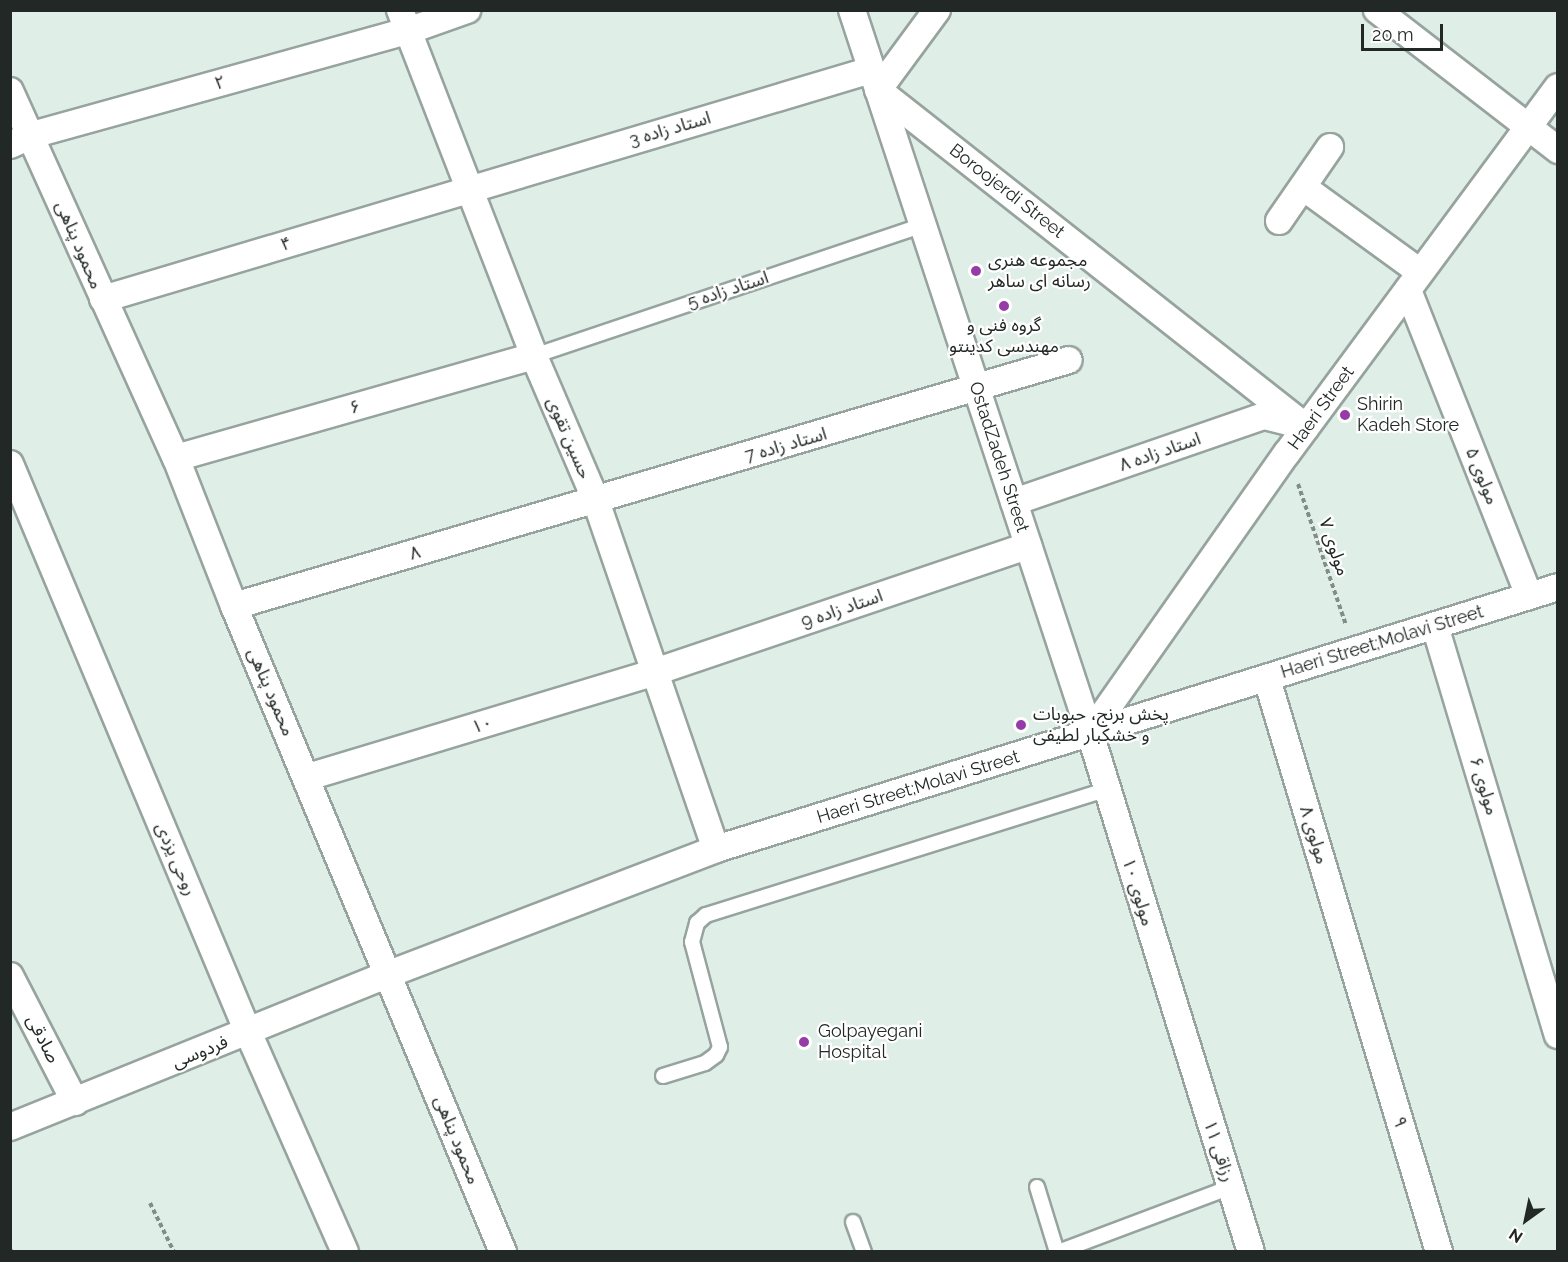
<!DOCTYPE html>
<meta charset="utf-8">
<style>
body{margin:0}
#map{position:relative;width:1568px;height:1262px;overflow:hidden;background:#e0eee8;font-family:Raleway,"Noto Sans Arabic",sans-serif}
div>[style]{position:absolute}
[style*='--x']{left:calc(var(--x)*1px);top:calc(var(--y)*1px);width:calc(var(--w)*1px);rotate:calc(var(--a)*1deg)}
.path>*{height:4px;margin-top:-2px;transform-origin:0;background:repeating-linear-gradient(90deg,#828c88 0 4.5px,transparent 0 7.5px)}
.roads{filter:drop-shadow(2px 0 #96a39e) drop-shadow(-2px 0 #96a39e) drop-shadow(0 2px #96a39e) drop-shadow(0 -2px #96a39e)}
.lane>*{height:14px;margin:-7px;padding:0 7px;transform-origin:7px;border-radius:7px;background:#fff}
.street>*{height:26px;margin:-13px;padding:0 13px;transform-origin:13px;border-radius:13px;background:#fff}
.dots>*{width:16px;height:16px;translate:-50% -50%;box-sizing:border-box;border:3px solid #fff;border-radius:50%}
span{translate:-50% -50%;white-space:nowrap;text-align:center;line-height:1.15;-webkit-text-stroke:4.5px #fff;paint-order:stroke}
.street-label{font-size:18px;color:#222826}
.poi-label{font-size:18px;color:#222826}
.left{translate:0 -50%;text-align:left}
.frame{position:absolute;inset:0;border:12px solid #222826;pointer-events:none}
.north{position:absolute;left:1496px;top:1190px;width:60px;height:60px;-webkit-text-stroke:4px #fff;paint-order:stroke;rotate:213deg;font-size:16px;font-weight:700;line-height:24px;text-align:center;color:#222826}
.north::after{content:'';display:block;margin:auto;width:21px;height:27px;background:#222826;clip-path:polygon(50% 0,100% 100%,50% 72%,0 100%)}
.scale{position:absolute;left:1361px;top:24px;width:82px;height:27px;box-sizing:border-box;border:3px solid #222826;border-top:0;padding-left:8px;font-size:18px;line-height:21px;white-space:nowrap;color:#222826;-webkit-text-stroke:4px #fff;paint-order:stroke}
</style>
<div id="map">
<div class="path">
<i style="--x:1298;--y:484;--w:149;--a:71.2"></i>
<i style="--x:150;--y:1203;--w:55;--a:63.9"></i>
<i style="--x:10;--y:1249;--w:4;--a:56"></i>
</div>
<div class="roads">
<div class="lane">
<i style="--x:534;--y:356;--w:410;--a:-18.6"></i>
<i style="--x:663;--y:1076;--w:44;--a:-17.2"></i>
<i style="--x:705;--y:1063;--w:14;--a:-36"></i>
<i style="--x:716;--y:1055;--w:9;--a:-63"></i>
<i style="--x:720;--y:1047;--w:109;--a:-104.9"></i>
<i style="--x:692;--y:942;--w:20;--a:-75"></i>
<i style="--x:697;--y:923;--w:12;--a:-42"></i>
<i style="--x:706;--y:915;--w:420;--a:-17.4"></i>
<i style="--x:1037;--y:1187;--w:68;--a:72.9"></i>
<i style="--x:853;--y:1222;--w:32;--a:70"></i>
<i style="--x:1058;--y:1252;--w:185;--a:-20.6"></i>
</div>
<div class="street">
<i style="--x:400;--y:10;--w:371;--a:68.8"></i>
<i style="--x:534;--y:356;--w:158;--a:66.8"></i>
<i style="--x:596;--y:501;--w:368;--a:71"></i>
<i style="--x:852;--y:10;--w:761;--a:71.78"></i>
<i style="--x:1090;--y:733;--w:543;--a:72.77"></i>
<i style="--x:937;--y:10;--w:99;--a:126.4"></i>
<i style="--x:878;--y:90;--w:545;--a:38.22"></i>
<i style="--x:1377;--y:10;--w:229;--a:37.7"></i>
<i style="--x:10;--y:91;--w:403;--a:65.7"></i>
<i style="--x:176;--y:458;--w:159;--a:68.6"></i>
<i style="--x:234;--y:606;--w:700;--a:67.39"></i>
<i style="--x:10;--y:145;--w:24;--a:-24"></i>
<i style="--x:32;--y:135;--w:390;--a:-15.5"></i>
<i style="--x:408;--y:31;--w:63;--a:-19.6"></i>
<i style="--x:1303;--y:187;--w:145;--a:36"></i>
<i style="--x:1279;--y:221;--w:90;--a:-55.4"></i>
<i style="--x:1408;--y:290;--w:329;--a:68.4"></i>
<i style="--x:103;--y:299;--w:801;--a:-16.6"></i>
<i style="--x:176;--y:458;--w:372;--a:-15.9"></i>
<i style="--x:10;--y:464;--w:616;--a:67.27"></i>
<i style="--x:248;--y:1032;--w:240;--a:66.2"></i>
<i style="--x:1014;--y:502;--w:264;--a:-19"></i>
<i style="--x:1264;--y:416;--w:34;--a:14"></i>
<i style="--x:234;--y:606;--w:870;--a:-16.42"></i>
<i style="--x:1435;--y:626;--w:427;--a:73.3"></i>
<i style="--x:1267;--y:679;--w:598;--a:73.29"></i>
<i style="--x:1090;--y:733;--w:342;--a:-54.9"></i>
<i style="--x:1287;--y:453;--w:455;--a:-53.5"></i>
<i style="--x:308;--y:777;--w:363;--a:-16.8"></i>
<i style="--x:655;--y:672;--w:394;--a:-18.7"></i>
<i style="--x:10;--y:976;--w:142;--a:62.7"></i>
<i style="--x:10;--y:1127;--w:409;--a:-22"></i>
<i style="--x:389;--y:974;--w:350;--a:-20.9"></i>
<i style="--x:716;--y:849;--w:882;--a:-17.28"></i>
</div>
</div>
<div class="dots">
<i style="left:976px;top:271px;background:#953ca8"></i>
<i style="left:1004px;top:306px;background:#953ca8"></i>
<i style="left:1345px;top:415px;background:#953ca8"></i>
<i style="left:1021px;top:725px;background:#953ca8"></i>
<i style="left:804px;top:1042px;background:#953ca8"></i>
</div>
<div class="street-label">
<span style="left:220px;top:83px;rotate:-15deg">۲</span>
<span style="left:670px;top:129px;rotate:-16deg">استاد زاده 3</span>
<span style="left:1007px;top:191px;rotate:38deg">Boroojerdi Street</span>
<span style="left:286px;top:244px;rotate:-17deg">۴</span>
<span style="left:79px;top:245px;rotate:67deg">محمود پناهی</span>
<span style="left:728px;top:290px;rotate:-18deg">استاد زاده 5</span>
<span style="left:355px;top:407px;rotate:-16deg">۶</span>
<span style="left:1321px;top:408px;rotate:-54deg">Haeri Street</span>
<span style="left:569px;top:438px;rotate:67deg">حسین تقوی</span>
<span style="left:786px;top:445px;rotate:-16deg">استاد زاده 7</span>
<span style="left:1160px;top:452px;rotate:-19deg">استاد زاده ۸</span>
<span style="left:999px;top:457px;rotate:72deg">OstadZadeh Street</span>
<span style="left:1482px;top:476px;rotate:68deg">مولوی ۵</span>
<span style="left:1334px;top:547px;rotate:71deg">مولوی ۷</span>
<span style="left:415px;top:553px;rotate:-16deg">۸</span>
<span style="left:842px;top:609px;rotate:-19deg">استاد زاده 9</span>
<span style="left:1382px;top:642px;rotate:-17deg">Haeri Street;Molavi Street</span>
<span style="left:271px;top:692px;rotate:67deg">محمود پناهی</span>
<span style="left:482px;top:725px;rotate:-17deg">۱۰</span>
<span style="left:1484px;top:786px;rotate:73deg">مولوی ۶</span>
<span style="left:918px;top:787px;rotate:-17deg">Haeri Street;Molavi Street</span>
<span style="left:1314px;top:835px;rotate:73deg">مولوی ۸</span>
<span style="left:176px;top:859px;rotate:67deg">روحی یزدی</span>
<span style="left:1138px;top:892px;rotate:73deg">مولوی ۱۰</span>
<span style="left:43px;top:1039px;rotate:63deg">صادقی</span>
<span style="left:200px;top:1052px;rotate:-22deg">فردوسی</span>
<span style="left:1400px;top:1122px;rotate:73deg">۹</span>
<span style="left:457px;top:1140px;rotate:68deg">محمود پناهی</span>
<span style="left:1219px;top:1151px;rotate:72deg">رزاقی ۱۱</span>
</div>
<div class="poi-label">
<span class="left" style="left:988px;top:271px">مجموعه هنری<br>رسانه ای ساهر</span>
<span style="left:1004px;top:336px">گروه فنی و<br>مهندسی کدینتو</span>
<span class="left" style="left:1357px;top:415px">Shirin<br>Kadeh Store</span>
<span class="left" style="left:1033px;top:725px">پخش برنج، حبوبات<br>و خشکبار لطیفی</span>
<span class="left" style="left:818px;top:1042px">Golpayegani<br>Hospital</span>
</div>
<div class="frame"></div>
<div class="north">N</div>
<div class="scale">20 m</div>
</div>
